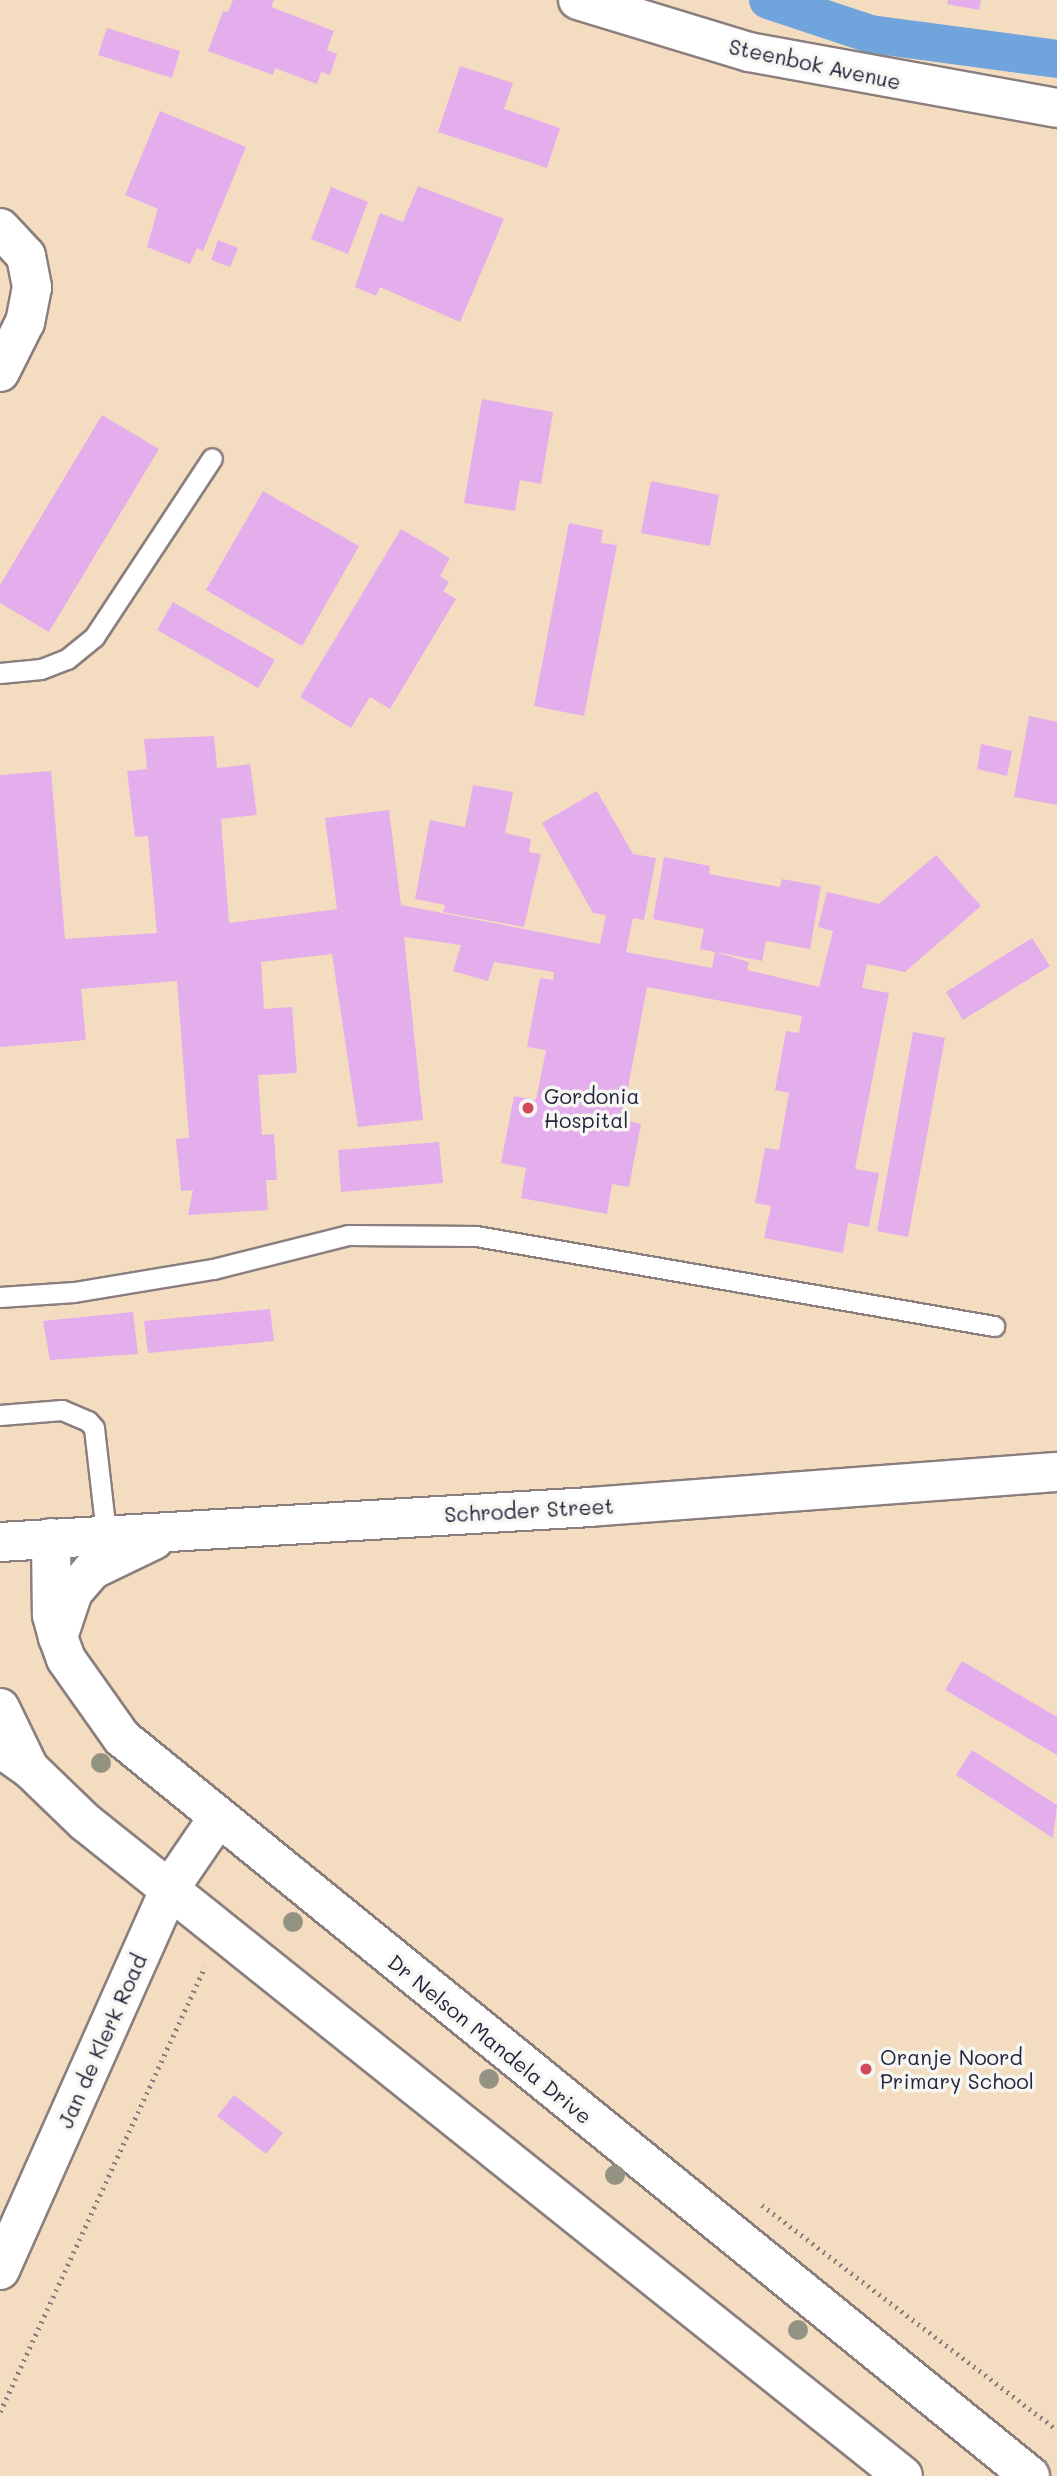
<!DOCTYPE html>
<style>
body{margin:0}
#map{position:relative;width:1057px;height:2476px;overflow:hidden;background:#f4dcc1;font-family:Mali,sans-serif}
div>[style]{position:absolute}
.canal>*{height:38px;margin:-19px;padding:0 19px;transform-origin:19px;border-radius:19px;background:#6fa4dc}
.building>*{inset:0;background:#e4aeec}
.path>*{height:4.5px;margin-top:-2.25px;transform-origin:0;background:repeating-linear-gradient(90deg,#8b7f7e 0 2px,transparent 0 7px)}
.roads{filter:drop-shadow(2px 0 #8b7f7e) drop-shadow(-2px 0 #8b7f7e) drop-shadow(0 2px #8b7f7e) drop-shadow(0 -2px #8b7f7e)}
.lane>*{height:19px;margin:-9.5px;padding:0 9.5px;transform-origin:9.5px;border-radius:9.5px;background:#fff}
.street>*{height:38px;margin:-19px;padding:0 19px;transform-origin:19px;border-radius:19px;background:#fff}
.secondary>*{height:38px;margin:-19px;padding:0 19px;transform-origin:19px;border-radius:19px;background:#fff}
.highway>*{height:38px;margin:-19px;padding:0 19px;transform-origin:19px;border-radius:19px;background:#fff}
.trees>*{width:20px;height:20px;margin:-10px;border-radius:50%;background:#949283}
.dots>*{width:19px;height:19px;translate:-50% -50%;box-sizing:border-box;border:4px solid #f6f6f2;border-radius:50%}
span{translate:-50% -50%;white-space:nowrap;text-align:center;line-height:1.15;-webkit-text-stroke:7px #f6f6f2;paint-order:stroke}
.street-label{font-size:21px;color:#22223b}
.poi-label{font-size:21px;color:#22223b}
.left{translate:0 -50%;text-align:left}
</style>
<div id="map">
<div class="canal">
<i style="left:768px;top:0;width:108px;rotate:18.4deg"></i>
<i style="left:870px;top:34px;width:189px;rotate:7.6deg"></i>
</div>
<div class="building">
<i style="clip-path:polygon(233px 0,274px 0,271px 7px,334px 31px,327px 50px,337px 54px,330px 75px,321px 72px,317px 84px,275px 68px,273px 75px,208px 51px,223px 11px,228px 12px)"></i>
<i style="clip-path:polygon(948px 0,981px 0,979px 10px,947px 4px)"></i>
<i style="clip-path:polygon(107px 28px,180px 51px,172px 78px,98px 55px)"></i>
<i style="clip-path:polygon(460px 66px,513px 83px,504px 109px,560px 128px,547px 168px,438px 132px)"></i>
<i style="clip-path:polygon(160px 111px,246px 147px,203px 251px,197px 248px,190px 264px,147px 247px,158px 209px,125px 195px)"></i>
<i style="clip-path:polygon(418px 186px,504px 219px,460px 322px,380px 287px,376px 296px,355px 287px,380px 213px,403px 222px)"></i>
<i style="clip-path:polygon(331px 187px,368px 202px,348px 254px,311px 239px)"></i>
<i style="clip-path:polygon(218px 240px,238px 248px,230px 267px,211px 260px)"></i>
<i style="clip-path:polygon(482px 399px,553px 412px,541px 484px,520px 480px,515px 511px,464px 503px)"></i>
<i style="clip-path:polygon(102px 415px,159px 449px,49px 632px,0 603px,0 585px)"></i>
<i style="clip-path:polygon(651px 481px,719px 495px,710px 546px,641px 533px)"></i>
<i style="clip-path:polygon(263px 491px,359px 546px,302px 646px,206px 590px)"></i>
<i style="clip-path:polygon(569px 523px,603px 530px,601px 543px,617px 545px,584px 716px,534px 706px)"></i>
<i style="clip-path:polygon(401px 529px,450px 558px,440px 576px,449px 582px,443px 591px,456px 599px,390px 709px,370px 697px,351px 728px,300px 697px)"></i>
<i style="clip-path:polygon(173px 602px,275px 660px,258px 688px,157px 630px)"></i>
<i style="clip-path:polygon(1029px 716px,1057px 722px,1057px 805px,1014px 797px)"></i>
<i style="clip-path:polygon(214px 736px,217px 768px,250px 764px,257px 815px,221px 819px,229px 923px,337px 909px,325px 818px,389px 810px,401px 905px,600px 944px,606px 915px,593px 913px,542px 823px,597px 791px,633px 854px,656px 858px,644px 920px,633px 918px,626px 952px,712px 968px,715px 952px,749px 962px,747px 970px,819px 987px,833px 931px,818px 927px,827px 892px,879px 904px,936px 855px,981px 906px,905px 972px,867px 964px,862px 988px,889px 993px,855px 1169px,879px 1173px,869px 1227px,848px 1223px,843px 1253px,764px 1238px,771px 1206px,755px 1203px,765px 1148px,779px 1150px,789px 1093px,775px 1090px,786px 1031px,799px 1033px,802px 1016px,647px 987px,622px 1120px,641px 1124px,629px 1187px,612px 1184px,607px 1214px,521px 1198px,526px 1168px,501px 1163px,514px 1096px,536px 1100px,546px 1050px,527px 1047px,540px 978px,553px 980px,554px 972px,494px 962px,488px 981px,453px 971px,461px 945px,404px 937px,423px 1120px,358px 1127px,332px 954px,261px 962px,264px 1009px,292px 1007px,297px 1073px,258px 1075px,262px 1135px,274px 1134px,277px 1180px,266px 1180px,268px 1210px,188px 1215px,193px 1190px,181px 1191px,176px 1139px,189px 1138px,177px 981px,81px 989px,86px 1040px,0 1047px,0 775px,51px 771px,65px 939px,157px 933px,148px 836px,135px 837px,127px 771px,147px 769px,144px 739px)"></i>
<i style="clip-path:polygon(981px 744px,1012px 751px,1007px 776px,977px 769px)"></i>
<i style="clip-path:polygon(473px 785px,513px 792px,505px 833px,531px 839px,529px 852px,541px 854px,524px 927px,443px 912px,445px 905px,415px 899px,430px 820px,465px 827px)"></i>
<i style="clip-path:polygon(664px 857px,710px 866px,709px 874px,780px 887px,782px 879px,821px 886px,810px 949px,766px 941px,762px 961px,700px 949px,704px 929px,653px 919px)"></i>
<i style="clip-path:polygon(1032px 938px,1050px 966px,963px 1020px,946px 992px)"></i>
<i style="clip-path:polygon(913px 1032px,945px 1038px,908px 1237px,877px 1231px)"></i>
<i style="clip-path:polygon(439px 1142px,443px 1183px,341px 1192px,338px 1150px)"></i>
<i style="clip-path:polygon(270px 1309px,274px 1341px,148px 1353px,144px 1321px)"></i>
<i style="clip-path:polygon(133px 1312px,138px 1354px,50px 1360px,43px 1321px)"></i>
<i style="clip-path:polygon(962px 1661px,1057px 1717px,1057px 1755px,945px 1690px)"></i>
<i style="clip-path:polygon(972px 1750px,1057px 1805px,1053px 1838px,956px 1775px)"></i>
<i style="clip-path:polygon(234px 2095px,283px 2133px,266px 2154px,217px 2116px)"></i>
</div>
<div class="path">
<i style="left:762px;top:2205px;width:371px;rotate:37.3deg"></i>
<i style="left:0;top:2412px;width:490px;rotate:-65.3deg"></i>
</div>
<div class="roads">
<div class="lane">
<i style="left:0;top:673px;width:41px;rotate:-5.6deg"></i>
<i style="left:41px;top:669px;width:28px;rotate:-21deg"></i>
<i style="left:67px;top:659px;width:35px;rotate:-39deg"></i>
<i style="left:94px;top:637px;width:214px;rotate:-56.6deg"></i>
<i style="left:0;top:1297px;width:74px;rotate:-3.9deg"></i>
<i style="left:74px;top:1292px;width:141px;rotate:-9.4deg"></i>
<i style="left:213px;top:1269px;width:139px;rotate:-14.1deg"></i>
<i style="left:348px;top:1235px;width:128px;rotate:0.4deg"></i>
<i style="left:476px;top:1236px;width:526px;rotate:9.86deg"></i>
<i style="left:0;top:1415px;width:62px;rotate:-4.6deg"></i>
<i style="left:62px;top:1410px;width:28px;rotate:23deg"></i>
<i style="left:88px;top:1421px;width:9px;rotate:49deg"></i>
<i style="left:94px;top:1428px;width:107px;rotate:83.5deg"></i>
</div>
<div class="street">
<i style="left:578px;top:0;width:179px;rotate:16.9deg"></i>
<i style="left:749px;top:52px;width:313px;rotate:10.3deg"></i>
<i style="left:0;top:228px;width:38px;rotate:47deg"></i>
<i style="left:26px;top:256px;width:32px;rotate:79deg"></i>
<i style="left:32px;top:287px;width:36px;rotate:101deg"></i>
<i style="left:25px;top:322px;width:56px;rotate:116.6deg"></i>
</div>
<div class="secondary">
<i style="left:51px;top:1538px;width:77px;rotate:89.3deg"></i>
<i style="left:52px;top:1615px;width:23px;rotate:75deg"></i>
<i style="left:58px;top:1637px;width:23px;rotate:70deg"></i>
<i style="left:66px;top:1659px;width:97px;rotate:54.7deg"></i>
<i style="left:122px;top:1738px;width:1170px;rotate:39.1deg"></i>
<i style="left:0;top:1708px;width:67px;rotate:64.2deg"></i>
<i style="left:29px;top:1768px;width:78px;rotate:44deg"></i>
<i style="left:85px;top:1822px;width:1047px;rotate:38.64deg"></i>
<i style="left:0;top:2270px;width:418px;rotate:-66deg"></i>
<i style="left:170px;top:1888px;width:83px;rotate:-55.7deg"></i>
</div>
<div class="highway">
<i style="left:0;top:1542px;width:591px;rotate:-3.39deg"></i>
<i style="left:590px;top:1507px;width:468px;rotate:-4.3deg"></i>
<i style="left:58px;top:1637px;width:47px;rotate:-71.6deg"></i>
<i style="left:73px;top:1592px;width:29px;rotate:-49deg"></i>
<i style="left:92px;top:1570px;width:69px;rotate:-25.8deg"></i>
<i style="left:0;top:1748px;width:35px;rotate:35deg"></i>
</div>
</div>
<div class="trees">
<i style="left:101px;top:1763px"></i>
<i style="left:293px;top:1922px"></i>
<i style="left:489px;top:2079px"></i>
<i style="left:615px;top:2175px"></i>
<i style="left:798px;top:2330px"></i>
</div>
<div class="dots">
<i style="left:528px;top:1108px;background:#d1495b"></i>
<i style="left:866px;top:2069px;background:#d1495b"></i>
</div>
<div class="street-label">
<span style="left:815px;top:64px;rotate:12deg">Steenbok Avenue</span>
<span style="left:529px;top:1510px;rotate:-3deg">Schroder Street</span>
<span style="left:490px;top:2039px;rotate:39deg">Dr Nelson Mandela Drive</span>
<span style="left:102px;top:2041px;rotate:-66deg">Jan de Klerk Road</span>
</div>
<div class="poi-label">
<span class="left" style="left:544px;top:1108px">Gordonia<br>Hospital</span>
<span class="left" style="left:880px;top:2069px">Oranje Noord<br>Primary School</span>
</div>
</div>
